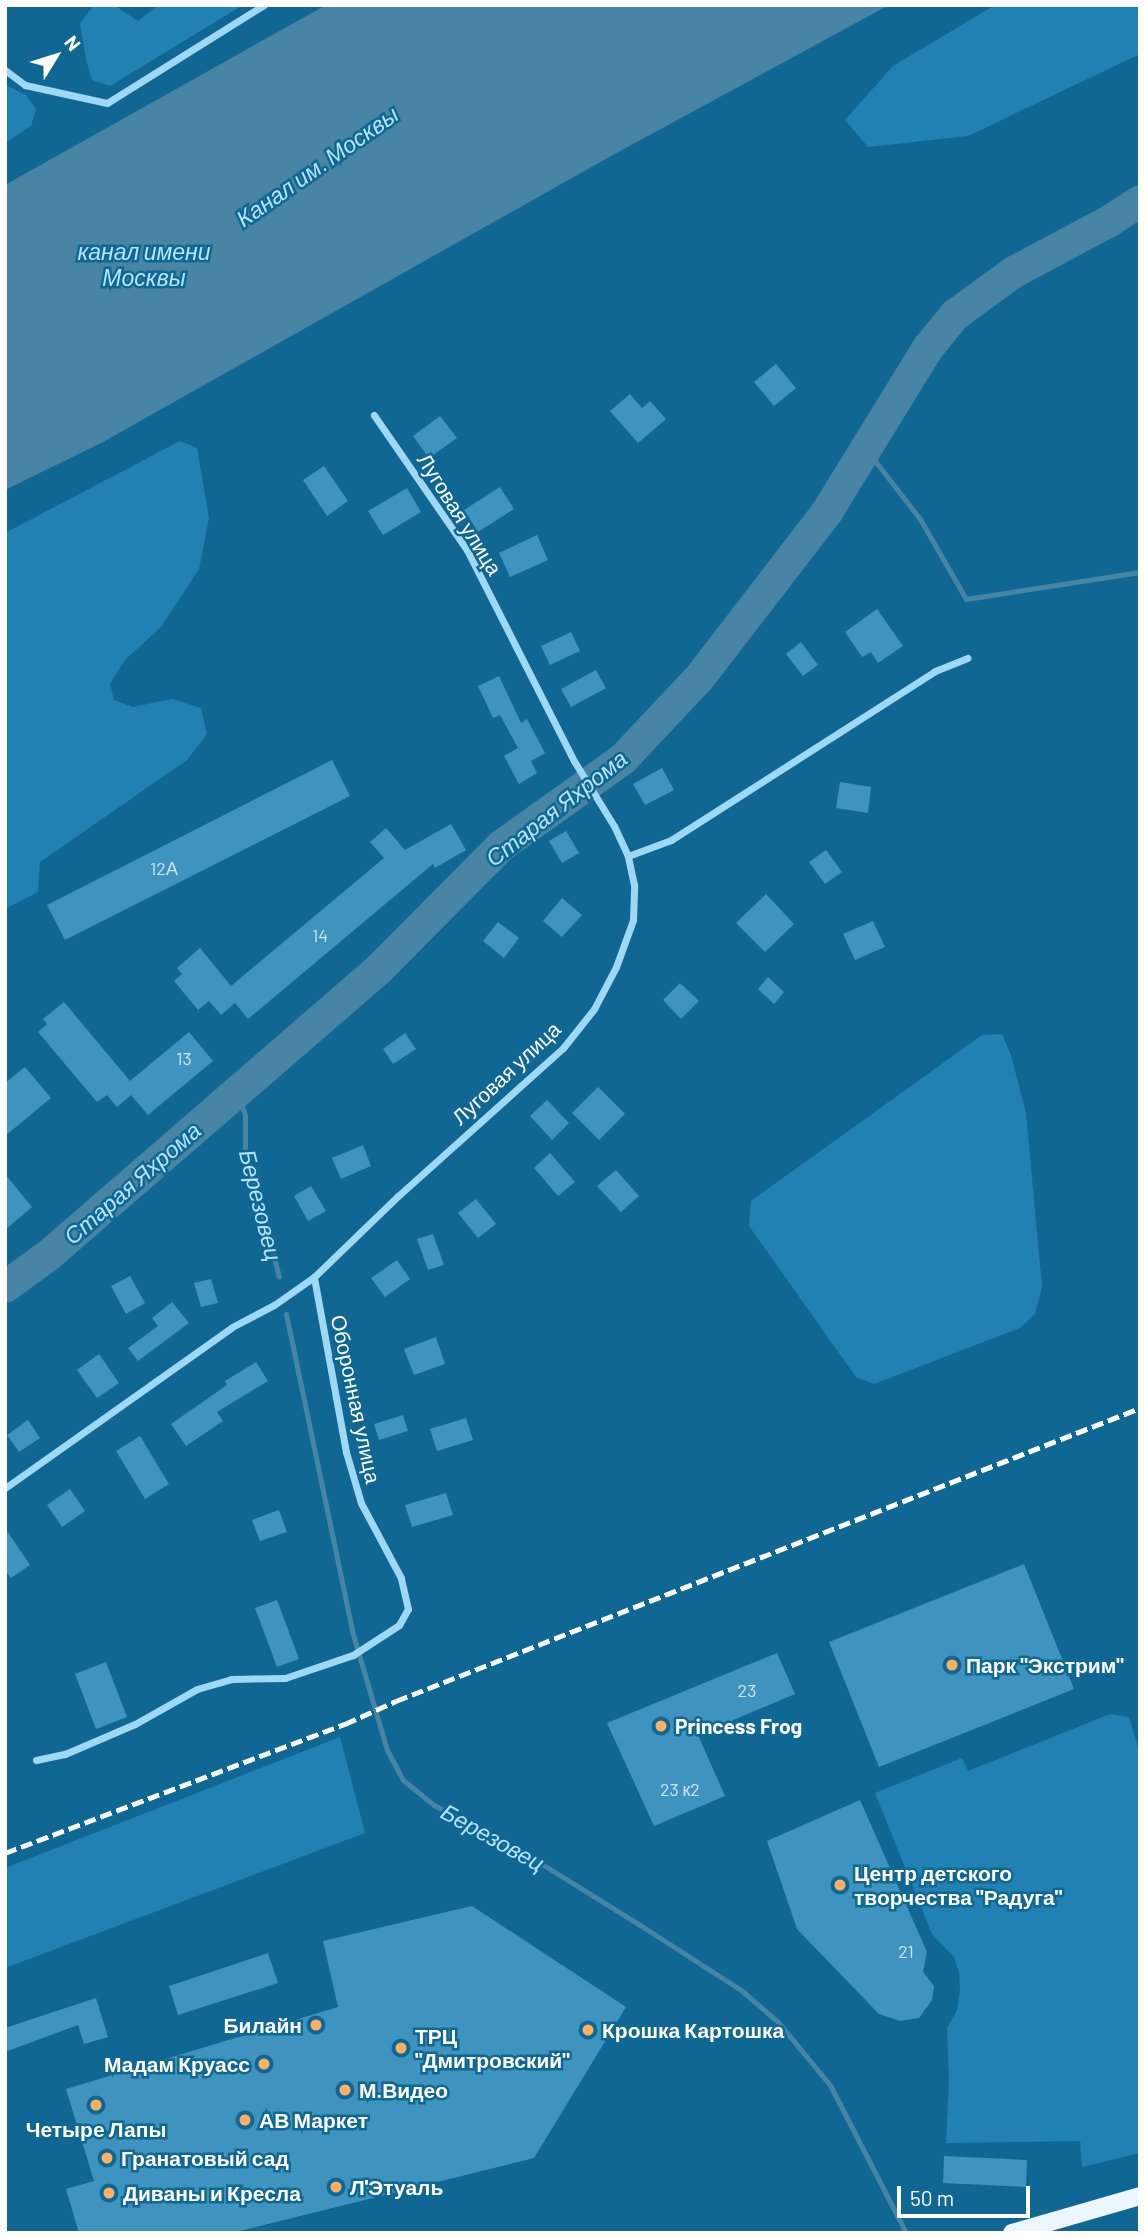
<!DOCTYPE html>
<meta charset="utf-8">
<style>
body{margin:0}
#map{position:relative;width:1145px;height:2238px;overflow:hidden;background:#116794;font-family:Barlow,sans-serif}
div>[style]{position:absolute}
.green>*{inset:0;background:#2081b2}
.water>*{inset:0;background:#4885a4}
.stream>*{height:5px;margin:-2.5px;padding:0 2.5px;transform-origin:2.5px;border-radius:2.5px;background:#4885a4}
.river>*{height:32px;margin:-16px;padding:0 16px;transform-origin:16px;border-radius:16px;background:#4885a4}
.building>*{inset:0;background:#3e94be}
.street>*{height:7px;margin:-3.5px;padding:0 3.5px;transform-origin:3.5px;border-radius:3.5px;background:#9fd8f3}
.primary>*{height:18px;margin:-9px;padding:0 9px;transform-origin:9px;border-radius:9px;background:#ecf7ff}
.rail>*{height:5px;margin-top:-2.5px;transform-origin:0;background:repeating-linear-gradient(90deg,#fff 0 12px,transparent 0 17px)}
.dots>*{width:19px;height:19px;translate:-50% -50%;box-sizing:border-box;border:4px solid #116794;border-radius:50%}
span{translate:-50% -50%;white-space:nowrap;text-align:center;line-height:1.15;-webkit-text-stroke:5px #116794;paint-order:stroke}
.number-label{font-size:18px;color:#cfe4ef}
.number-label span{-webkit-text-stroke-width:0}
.street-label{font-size:21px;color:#fff}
.poi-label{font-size:21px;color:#fff;font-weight:700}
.left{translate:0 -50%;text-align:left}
.right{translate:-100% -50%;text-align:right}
.water-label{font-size:23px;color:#b4e4fa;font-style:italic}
.frame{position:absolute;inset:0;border:7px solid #fff;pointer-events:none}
.north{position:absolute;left:21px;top:21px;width:70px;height:70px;-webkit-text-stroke:5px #116794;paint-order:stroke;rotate:52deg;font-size:19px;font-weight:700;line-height:28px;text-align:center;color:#fff}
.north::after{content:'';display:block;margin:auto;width:24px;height:32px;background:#fff;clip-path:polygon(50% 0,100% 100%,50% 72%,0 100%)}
.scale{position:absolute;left:897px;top:2186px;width:133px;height:32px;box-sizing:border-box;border:4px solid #fff;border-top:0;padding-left:9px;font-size:21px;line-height:24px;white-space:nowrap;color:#fff;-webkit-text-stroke:5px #116794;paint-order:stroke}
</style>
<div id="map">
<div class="green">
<i style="clip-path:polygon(94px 5px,114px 5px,138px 21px,158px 5px,243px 5px,110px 86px,92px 80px,86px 59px,80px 23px)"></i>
<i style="clip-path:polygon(995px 5px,1140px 5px,1140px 54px,968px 136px,868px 147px,845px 120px,893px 66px)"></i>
<i style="clip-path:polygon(5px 85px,26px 95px,36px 109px,31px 126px,5px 143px)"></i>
<i style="clip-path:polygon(180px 441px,197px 448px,209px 518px,199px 569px,161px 627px,125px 660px,110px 684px,114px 700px,133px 707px,172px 699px,201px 708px,207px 734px,187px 760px,40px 862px,38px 892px,5px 909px,5px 533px)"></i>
<i style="clip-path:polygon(1002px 1034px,1011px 1055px,1026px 1113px,1042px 1287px,1035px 1314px,1020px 1328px,874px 1384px,856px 1377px,749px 1226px,751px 1201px,982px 1035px)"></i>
<i style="clip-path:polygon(1110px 1714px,1129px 1717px,1140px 1754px,1140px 2153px,1082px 2167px,1080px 2141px,946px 2143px,949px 2080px,947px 2028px,957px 2010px,960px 1990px,959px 1972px,954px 1957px,932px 1934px,875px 1793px,962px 1758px,968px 1771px)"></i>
<i style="clip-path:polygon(340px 1737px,365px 1833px,5px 1968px,5px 1868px)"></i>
</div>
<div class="water">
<i style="clip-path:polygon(326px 5px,889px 5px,611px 156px,103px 442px,5px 490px,5px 185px)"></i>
</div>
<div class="stream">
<i style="left:865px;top:448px;width:90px;rotate:52.2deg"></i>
<i style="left:920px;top:519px;width:92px;rotate:60.1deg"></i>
<i style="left:966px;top:599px;width:176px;rotate:-8.8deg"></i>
<i style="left:229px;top:1100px;width:14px;rotate:25deg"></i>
<i style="left:242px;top:1106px;width:9px;rotate:72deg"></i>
<i style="left:245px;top:1115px;width:35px;rotate:90deg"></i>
<i style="left:245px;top:1150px;width:131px;rotate:75deg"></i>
<i style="left:286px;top:1314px;width:324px;rotate:78.2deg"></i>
<i style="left:352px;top:1631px;width:124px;rotate:73.6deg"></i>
<i style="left:387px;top:1750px;width:34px;rotate:62deg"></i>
<i style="left:403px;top:1780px;width:40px;rotate:39deg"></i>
<i style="left:434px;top:1805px;width:114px;rotate:28.4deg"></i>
<i style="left:534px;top:1859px;width:125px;rotate:31.9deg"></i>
<i style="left:640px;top:1925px;width:120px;rotate:32.8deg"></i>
<i style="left:741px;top:1990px;width:49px;rotate:40.9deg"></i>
<i style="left:778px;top:2022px;width:82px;rotate:50.5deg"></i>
<i style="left:830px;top:2085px;width:166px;rotate:62.8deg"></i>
</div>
<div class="river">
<i style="left:5px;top:1287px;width:54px;rotate:-36deg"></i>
<i style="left:49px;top:1255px;width:437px;rotate:-40.9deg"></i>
<i style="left:379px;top:969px;width:173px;rotate:-45.2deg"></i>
<i style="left:501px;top:846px;width:150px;rotate:-35.5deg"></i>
<i style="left:623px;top:759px;width:112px;rotate:-46.8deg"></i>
<i style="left:700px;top:677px;width:208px;rotate:-52.4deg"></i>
<i style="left:827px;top:512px;width:193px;rotate:-58.4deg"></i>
<i style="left:928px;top:348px;width:43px;rotate:-50.7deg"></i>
<i style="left:955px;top:315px;width:73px;rotate:-36.1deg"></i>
<i style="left:1014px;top:272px;width:106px;rotate:-28deg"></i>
<i style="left:1108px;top:222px;width:38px;rotate:-33deg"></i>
</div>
<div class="building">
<i style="clip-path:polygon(776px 364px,796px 388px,774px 406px,754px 382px)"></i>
<i style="clip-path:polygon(630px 394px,642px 408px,650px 401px,666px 419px,638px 443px,610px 411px)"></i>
<i style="clip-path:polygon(440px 416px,457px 438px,429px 458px,413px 436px)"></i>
<i style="clip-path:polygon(324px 466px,348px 501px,327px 516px,303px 480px)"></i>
<i style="clip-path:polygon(500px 487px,514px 509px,478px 532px,464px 510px)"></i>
<i style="clip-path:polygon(407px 488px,421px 512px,383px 535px,368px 511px)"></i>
<i style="clip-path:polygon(537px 535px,548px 560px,510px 577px,499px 553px)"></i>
<i style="clip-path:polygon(877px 609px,903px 646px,878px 663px,871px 652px,862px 657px,845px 632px)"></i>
<i style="clip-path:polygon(571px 632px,580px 651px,550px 665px,541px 646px)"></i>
<i style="clip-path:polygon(801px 642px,818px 665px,803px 676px,786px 654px)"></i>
<i style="clip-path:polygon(596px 670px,606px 688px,571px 707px,561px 689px)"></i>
<i style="clip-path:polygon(499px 676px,521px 723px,527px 719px,545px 753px,531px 761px,537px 773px,519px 784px,504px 756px,518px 748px,500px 715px,493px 718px,478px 686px)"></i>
<i style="clip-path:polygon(332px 760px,350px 796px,65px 940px,47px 905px)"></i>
<i style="clip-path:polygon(662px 768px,674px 790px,645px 805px,633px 784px)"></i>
<i style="clip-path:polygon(840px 782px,871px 787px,868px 813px,836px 808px)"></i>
<i style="clip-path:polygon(451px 824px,466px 850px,435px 868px,433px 864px,248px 1019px,235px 1003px,221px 1015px,209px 1001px,198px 1010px,174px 981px,182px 974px,177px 968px,200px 948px,231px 986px,384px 858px,370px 842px,386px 828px,405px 850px)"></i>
<i style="clip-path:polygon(566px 831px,579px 853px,562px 863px,549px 841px)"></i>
<i style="clip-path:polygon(826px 850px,842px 872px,825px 884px,809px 862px)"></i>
<i style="clip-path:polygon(766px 894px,794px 924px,765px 952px,736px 923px)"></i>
<i style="clip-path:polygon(562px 898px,582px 915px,562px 937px,543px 921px)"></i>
<i style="clip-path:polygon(873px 921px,885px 947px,855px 960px,843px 934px)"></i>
<i style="clip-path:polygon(498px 922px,519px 938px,504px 958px,483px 941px)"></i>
<i style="clip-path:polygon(768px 977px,784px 992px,774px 1004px,758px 989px)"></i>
<i style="clip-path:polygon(680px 983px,699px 1001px,681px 1019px,663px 1000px)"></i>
<i style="clip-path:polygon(64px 1002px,130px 1081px,189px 1032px,213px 1061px,148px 1115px,131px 1095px,117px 1107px,107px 1095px,97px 1102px,38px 1032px,47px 1024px,43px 1019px)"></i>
<i style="clip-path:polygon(405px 1033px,416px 1049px,393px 1064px,383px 1049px)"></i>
<i style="clip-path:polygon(25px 1067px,51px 1098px,5px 1136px,5px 1083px)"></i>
<i style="clip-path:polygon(598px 1087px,625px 1114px,599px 1140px,572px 1113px)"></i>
<i style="clip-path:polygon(547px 1100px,569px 1123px,552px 1140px,530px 1116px)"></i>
<i style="clip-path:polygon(363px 1145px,371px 1166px,341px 1179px,332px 1158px)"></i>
<i style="clip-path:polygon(550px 1153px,575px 1182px,558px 1196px,534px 1168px)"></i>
<i style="clip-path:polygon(616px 1170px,639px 1196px,621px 1212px,597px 1186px)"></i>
<i style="clip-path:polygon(5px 1174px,32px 1207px,5px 1230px)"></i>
<i style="clip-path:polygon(311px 1186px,326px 1211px,308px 1221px,294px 1196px)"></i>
<i style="clip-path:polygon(476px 1199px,496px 1224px,478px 1238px,458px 1213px)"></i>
<i style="clip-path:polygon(433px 1234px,444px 1265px,428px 1270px,417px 1239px)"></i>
<i style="clip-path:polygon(397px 1260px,410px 1279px,385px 1297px,371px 1278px)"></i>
<i style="clip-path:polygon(130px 1276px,145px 1303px,126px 1314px,111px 1286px)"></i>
<i style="clip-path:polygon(211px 1279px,218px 1303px,201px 1307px,194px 1283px)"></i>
<i style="clip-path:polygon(172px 1302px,189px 1323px,138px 1361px,128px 1348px,158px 1326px,152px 1318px)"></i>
<i style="clip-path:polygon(436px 1337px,445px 1364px,414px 1375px,404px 1349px)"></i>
<i style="clip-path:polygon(99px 1354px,119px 1383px,97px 1398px,77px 1370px)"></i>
<i style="clip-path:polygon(256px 1362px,268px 1381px,217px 1412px,223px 1421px,186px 1446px,171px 1424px,227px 1385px,225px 1381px)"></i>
<i style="clip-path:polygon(403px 1415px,408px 1431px,379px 1440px,374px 1424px)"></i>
<i style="clip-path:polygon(466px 1418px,473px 1440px,437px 1451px,430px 1429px)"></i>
<i style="clip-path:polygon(28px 1420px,40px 1438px,19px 1452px,7px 1435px)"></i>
<i style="clip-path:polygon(140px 1436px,169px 1484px,145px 1499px,116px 1451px)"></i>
<i style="clip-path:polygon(70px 1489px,85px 1511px,62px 1527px,47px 1505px)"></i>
<i style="clip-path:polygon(446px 1493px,453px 1515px,412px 1527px,405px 1505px)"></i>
<i style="clip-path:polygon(279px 1510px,287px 1532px,260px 1541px,252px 1520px)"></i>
<i style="clip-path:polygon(5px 1528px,30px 1565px,11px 1578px,5px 1570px)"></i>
<i style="clip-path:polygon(1024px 1564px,1074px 1689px,879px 1767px,829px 1642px)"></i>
<i style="clip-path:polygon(277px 1600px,299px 1659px,277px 1667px,255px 1608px)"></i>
<i style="clip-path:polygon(777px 1653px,795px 1694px,698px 1735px,725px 1796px,654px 1826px,607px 1723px)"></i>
<i style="clip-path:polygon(106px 1662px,127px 1717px,96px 1729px,75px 1674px)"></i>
<i style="clip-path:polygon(860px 1800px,927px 1952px,923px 1972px,934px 1986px,932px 2000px,919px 2018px,900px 2021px,879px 2014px,797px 1929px,767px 1841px)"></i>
<i style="clip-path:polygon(472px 1906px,626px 2007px,534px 2158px,232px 2233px,79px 2233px,66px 2189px,94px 2181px,66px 2089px,338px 2007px,323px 1941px)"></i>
<i style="clip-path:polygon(268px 1953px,278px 1983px,178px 2015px,169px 1986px)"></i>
<i style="clip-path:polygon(96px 1998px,108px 2037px,84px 2044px,78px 2025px,5px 2052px,5px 2028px)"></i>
<i style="clip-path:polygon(944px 2156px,1027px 2160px,1026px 2187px,943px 2183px)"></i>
</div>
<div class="street">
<i style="left:5px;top:70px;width:25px;rotate:37deg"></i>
<i style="left:25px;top:85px;width:84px;rotate:12.4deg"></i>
<i style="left:107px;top:103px;width:185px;rotate:-32deg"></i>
<i style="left:628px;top:856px;width:46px;rotate:-20.4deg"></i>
<i style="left:671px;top:840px;width:313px;rotate:-32.6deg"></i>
<i style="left:935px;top:671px;width:35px;rotate:-22deg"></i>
<i style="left:5px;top:1488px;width:278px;rotate:-35.3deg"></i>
<i style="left:232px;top:1327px;width:47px;rotate:-27.6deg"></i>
<i style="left:274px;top:1305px;width:49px;rotate:-35deg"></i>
<i style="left:314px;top:1277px;width:117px;rotate:-44deg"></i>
<i style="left:398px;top:1196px;width:222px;rotate:-41.9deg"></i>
<i style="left:563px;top:1048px;width:50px;rotate:-51.5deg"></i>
<i style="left:594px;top:1009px;width:47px;rotate:-62.4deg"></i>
<i style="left:616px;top:967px;width:50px;rotate:-70.1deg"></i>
<i style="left:633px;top:920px;width:35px;rotate:-88deg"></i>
<i style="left:634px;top:885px;width:30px;rotate:-102deg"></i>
<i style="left:628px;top:856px;width:33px;rotate:-115deg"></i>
<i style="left:614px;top:826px;width:76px;rotate:-121.6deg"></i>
<i style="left:574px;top:761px;width:237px;rotate:-116.9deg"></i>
<i style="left:467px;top:550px;width:164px;rotate:-124.6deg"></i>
<i style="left:36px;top:1760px;width:30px;rotate:-12deg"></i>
<i style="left:65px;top:1754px;width:76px;rotate:-23.2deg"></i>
<i style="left:135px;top:1724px;width:71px;rotate:-29.4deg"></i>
<i style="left:197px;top:1689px;width:35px;rotate:-16deg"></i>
<i style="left:231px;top:1679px;width:54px;rotate:-1.1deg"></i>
<i style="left:285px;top:1678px;width:72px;rotate:-18.7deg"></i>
<i style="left:353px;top:1655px;width:55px;rotate:-33.1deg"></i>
<i style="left:399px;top:1625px;width:18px;rotate:-61deg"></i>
<i style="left:408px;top:1609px;width:32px;rotate:-103deg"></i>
<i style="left:401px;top:1578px;width:85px;rotate:-118.1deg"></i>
<i style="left:361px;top:1503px;width:53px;rotate:-106.4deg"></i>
<i style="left:346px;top:1452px;width:178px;rotate:-100.4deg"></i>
</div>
<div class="primary">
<i style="left:1012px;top:2233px;width:133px;rotate:-16.1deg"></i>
</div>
<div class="rail">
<i style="left:5px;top:1853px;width:364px;rotate:-20.8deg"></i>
<i style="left:345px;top:1724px;width:56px;rotate:-24.3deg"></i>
<i style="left:396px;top:1701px;width:800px;rotate:-21.5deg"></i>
</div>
<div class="dots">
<i style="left:952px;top:1665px;background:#ffaf62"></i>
<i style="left:661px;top:1726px;background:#ffaf62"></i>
<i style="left:840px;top:1885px;background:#ffaf62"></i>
<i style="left:316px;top:2025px;background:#ffaf62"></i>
<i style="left:588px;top:2030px;background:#ffaf62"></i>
<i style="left:401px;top:2048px;background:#ffaf62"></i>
<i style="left:264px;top:2064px;background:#ffaf62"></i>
<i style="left:345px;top:2090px;background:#ffaf62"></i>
<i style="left:96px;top:2105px;background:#ffaf62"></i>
<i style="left:245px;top:2120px;background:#ffaf62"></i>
<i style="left:107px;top:2158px;background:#ffaf62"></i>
<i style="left:336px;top:2187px;background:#ffaf62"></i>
<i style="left:109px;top:2193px;background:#ffaf62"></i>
</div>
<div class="number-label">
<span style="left:164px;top:868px">12А</span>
<span style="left:320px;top:935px">14</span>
<span style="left:184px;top:1058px">13</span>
<span style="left:747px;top:1690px">23</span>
<span style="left:680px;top:1789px">23 к2</span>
<span style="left:906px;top:1951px">21</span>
</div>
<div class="street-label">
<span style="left:460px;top:514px;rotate:58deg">Луговая улица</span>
<span style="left:506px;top:1073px;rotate:-43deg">Луговая улица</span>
<span style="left:356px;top:1399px;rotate:78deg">Оборонная улица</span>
</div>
<div class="poi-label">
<span class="left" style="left:966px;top:1665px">Парк "Экстрим"</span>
<span class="left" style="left:675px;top:1726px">Princess Frog</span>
<span class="left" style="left:854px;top:1885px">Центр детского<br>творчества "Радуга"</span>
<span class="right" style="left:302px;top:2025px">Билайн</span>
<span class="left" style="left:602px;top:2030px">Крошка Картошка</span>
<span class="left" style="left:415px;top:2048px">ТРЦ<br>"Дмитровский"</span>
<span class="right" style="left:250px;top:2064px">Мадам Круасс</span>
<span class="left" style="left:359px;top:2090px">М.Видео</span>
<span class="left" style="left:259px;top:2120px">АВ Маркет</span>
<span style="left:96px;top:2129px">Четыре Лапы</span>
<span class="left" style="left:121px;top:2158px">Гранатовый сад</span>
<span class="left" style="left:350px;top:2187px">Л'Этуаль</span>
<span class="left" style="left:123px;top:2193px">Диваны и Кресла</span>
</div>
<div class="water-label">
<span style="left:317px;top:166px;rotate:-35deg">Канал им. Москвы</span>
<span style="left:144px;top:264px">канал имени<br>Москвы</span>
<span style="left:556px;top:808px;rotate:-38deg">Старая Яхрома</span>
<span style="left:132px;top:1183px;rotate:-41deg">Старая Яхрома</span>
<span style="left:261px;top:1205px;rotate:76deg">Березовец</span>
<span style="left:493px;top:1837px;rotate:29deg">Березовец</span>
</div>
<div class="frame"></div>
<div class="north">N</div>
<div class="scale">50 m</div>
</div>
